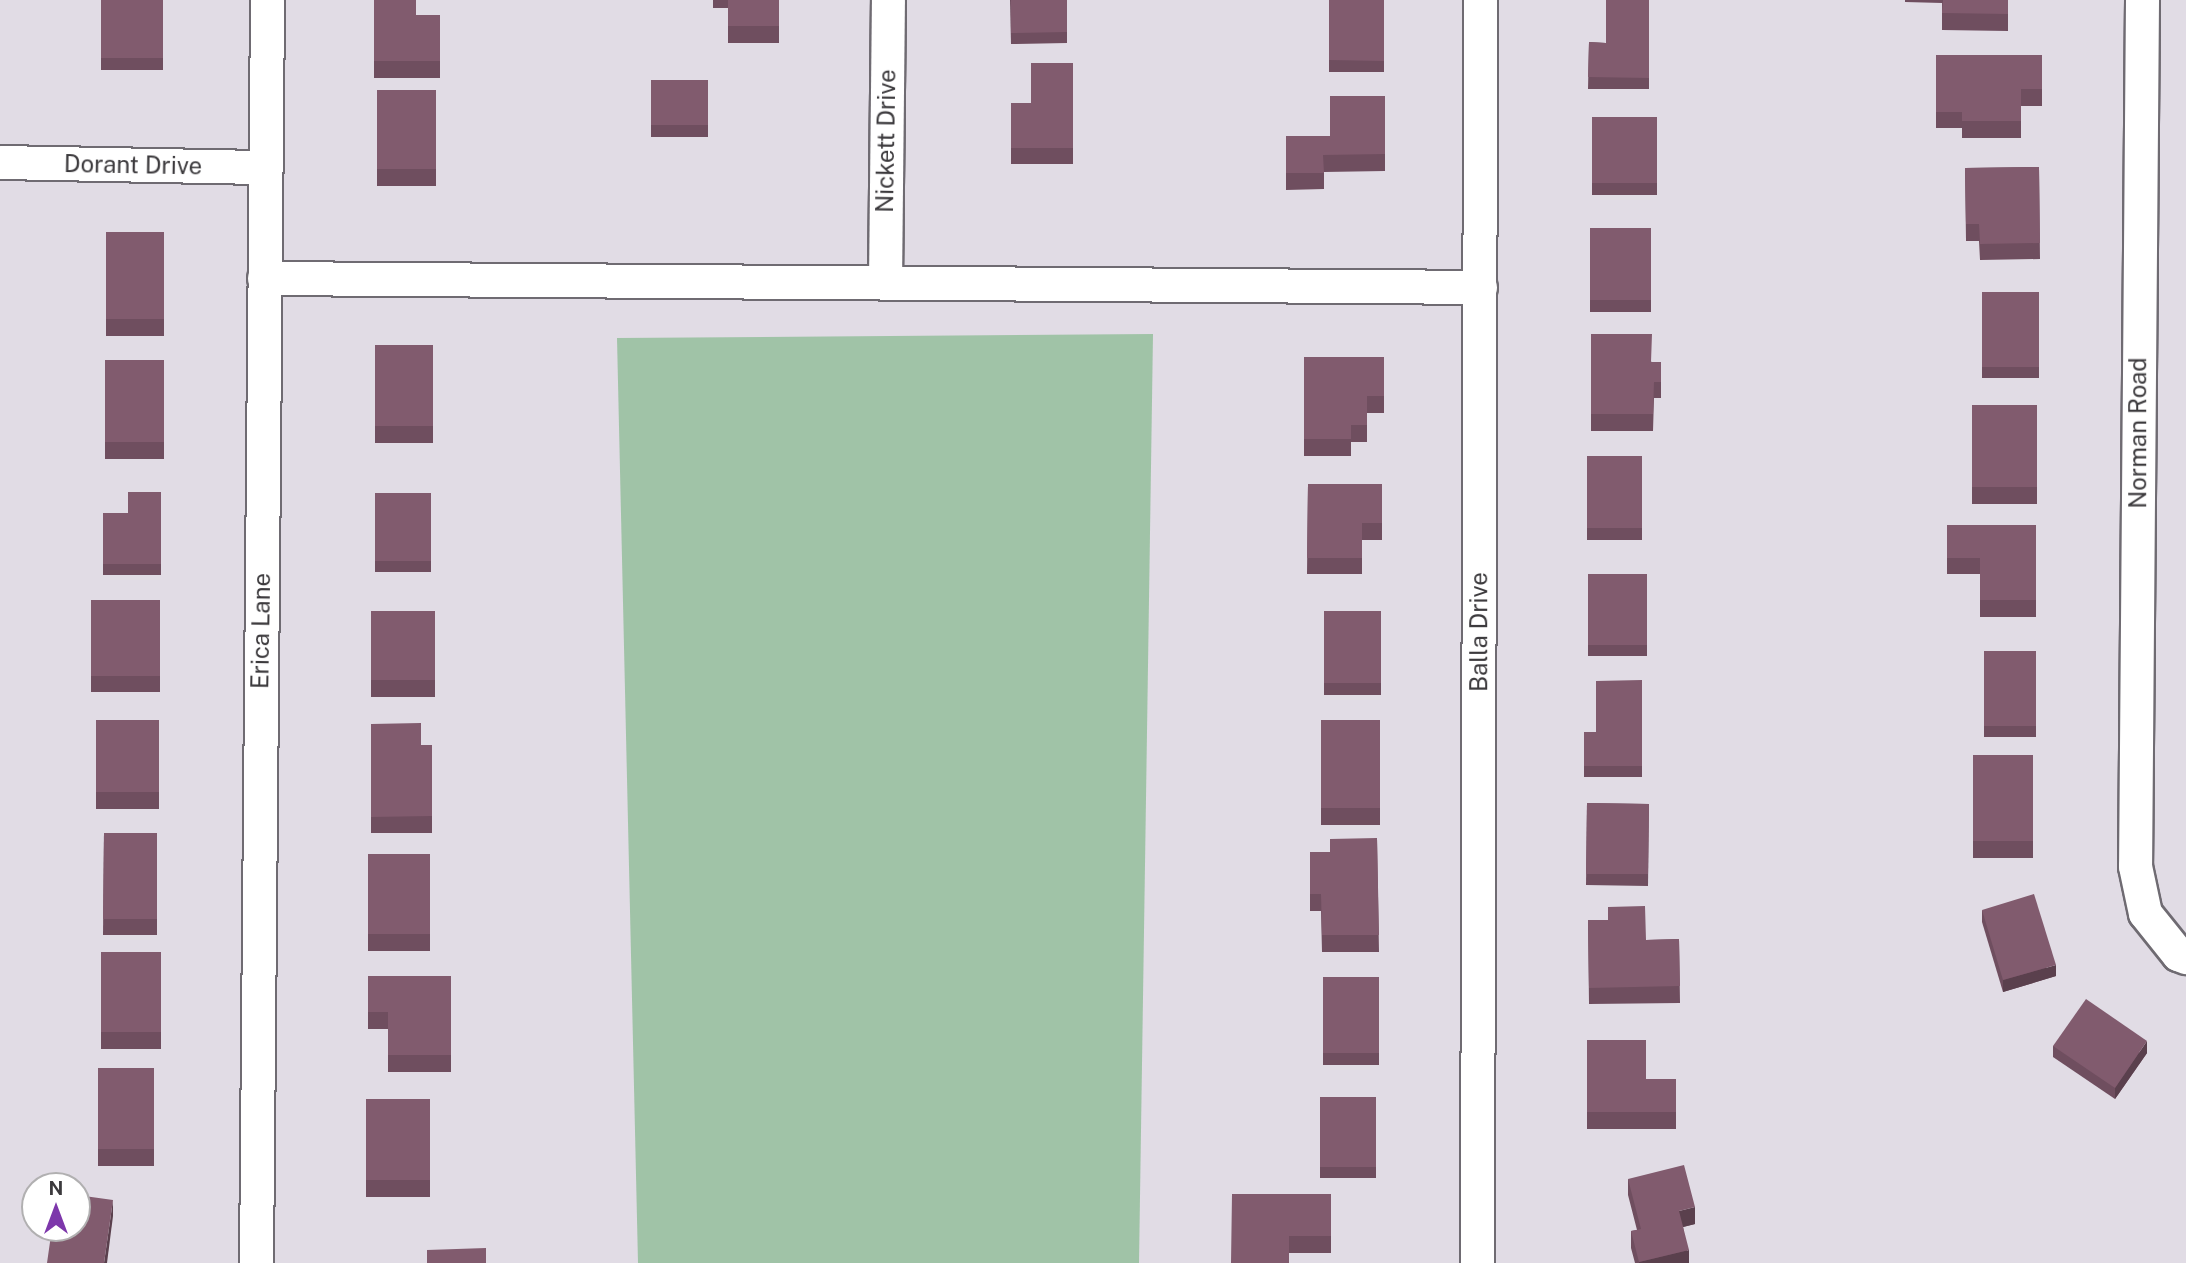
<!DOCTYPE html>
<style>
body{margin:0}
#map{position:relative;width:2186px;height:1263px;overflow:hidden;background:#e1dce5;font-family:"Public Sans",sans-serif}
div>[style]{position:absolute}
.green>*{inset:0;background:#a0c3a7}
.roads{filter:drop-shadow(2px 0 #6f6b72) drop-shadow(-2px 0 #6f6b72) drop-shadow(0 2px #6f6b72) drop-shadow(0 -2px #6f6b72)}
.minor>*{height:33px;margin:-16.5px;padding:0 16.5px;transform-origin:16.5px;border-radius:16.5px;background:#fff}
.wall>*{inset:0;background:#6f4e5f}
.shaded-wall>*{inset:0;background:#5a404d}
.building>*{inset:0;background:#815b6e}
span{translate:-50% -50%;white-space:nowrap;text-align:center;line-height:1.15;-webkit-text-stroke:7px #fff;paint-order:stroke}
.street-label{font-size:24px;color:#3c3a3d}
.north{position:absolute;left:21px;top:1172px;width:70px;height:70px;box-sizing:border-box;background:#fff;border:2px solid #b1b0b1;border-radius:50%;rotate:0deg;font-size:19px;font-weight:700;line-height:28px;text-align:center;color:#3c3a3d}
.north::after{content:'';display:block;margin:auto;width:24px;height:32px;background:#7d37ab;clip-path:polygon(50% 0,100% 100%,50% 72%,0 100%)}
</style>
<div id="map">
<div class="green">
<i style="clip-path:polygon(1153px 334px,1139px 1263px,638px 1263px,617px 338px)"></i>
</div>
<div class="roads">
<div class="minor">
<i style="left:2142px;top:0;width:866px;rotate:90.46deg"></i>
<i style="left:2135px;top:866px;width:48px;rotate:78deg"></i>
<i style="left:2145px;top:913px;width:53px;rotate:51.2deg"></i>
<i style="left:2178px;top:954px;width:9px;rotate:21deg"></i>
<i style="left:0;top:162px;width:265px;rotate:1.1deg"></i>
<i style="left:264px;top:278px;width:1216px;rotate:0.42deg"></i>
<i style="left:885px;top:282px;width:282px;rotate:-89.4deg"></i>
<i style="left:256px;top:1263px;width:1263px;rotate:-89.5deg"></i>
<i style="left:1477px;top:1263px;width:1263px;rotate:-89.86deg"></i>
</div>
</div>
<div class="wall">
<i style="clip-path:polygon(101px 0,163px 0,163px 70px,101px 70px)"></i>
<i style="clip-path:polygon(374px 0,416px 15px,440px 15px,440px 78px,374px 78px)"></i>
<i style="clip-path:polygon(713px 0,779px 0,779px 43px,728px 43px,728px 8px,713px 8px)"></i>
<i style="clip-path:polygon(1010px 0,1067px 0,1067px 43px,1011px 44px)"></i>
<i style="clip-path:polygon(1329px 0,1384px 0,1384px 72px,1329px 72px)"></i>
<i style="clip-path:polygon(1649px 0,1649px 89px,1588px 89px,1589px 42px,1606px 43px)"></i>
<i style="clip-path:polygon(1905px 0,2008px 0,2008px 31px,1942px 30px,1942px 3px,1905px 2px)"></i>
<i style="clip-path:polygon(1936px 55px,2042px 55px,2042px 106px,2021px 106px,2021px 138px,1962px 138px,1962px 128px,1936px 128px)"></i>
<i style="clip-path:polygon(1073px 63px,1073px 164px,1011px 164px,1011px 103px,1031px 103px)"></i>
<i style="clip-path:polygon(651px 80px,708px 80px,708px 137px,651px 137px)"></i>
<i style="clip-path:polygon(377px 90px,436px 90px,436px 186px,377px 186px)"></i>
<i style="clip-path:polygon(1385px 96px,1385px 171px,1324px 172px,1324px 189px,1286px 190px,1286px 136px,1330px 136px)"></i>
<i style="clip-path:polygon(1592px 117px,1657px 117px,1657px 195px,1592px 195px)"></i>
<i style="clip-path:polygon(2039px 167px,2040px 259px,1980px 260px,1979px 241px,1966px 241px,1965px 168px)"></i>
<i style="clip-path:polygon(1590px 228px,1651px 228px,1651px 312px,1590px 312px)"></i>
<i style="clip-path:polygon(106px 232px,164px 232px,164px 336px,106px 336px)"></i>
<i style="clip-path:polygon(1982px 292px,2039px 292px,2039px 378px,1982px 378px)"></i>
<i style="clip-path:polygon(1591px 334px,1652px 362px,1661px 362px,1661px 398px,1654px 398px,1653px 431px,1591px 431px)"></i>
<i style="clip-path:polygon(375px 345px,433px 345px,433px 443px,375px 443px)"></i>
<i style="clip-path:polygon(1304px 357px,1384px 357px,1384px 413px,1367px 413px,1367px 442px,1351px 442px,1351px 456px,1304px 456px)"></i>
<i style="clip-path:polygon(105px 360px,164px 360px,164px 459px,105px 459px)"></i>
<i style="clip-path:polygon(1972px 405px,2037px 405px,2037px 504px,1972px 504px)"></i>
<i style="clip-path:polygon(1587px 456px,1642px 456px,1642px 540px,1587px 540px)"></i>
<i style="clip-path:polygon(1308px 484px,1382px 484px,1382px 540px,1362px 540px,1362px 574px,1307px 574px)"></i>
<i style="clip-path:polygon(161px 492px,161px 575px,103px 575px,103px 513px,128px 513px)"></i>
<i style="clip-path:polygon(375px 493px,431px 493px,431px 572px,375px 572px)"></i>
<i style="clip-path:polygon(1947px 525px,2036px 525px,2036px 617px,1980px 617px,1980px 574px,1947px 574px)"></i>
<i style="clip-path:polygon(1588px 574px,1647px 574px,1647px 656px,1588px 656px)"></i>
<i style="clip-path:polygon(91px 600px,160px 600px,160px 692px,91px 692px)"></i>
<i style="clip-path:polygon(371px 611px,435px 611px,435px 697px,371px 697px)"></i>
<i style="clip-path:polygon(1324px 611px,1381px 611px,1381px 695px,1324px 695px)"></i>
<i style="clip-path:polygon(1984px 651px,2036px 651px,2036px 737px,1984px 737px)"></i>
<i style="clip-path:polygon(1642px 680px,1642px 777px,1584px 777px,1584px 732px,1596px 732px)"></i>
<i style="clip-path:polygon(96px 720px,159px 720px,159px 809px,96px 809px)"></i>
<i style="clip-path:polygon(1321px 720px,1380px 720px,1380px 825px,1321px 825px)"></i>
<i style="clip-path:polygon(371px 724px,421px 745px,432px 745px,432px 833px,371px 833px)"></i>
<i style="clip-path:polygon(1973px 755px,2033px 755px,2033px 858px,1973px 858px)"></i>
<i style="clip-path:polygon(1587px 803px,1649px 804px,1648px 886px,1586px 885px)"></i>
<i style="clip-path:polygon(104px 833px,157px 833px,157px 935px,103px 935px)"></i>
<i style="clip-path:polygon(1377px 838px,1379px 952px,1322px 952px,1321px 911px,1310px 911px,1310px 852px,1330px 852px)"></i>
<i style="clip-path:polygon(368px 854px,430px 854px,430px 951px,368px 951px)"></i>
<i style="clip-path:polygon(1982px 910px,2056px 976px,2003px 992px,1982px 922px)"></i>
<i style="clip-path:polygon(1588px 920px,1646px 940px,1679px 939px,1680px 1003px,1589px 1004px)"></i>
<i style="clip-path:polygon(101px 952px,161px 952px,161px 1049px,101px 1049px)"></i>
<i style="clip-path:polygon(368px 976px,451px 976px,451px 1072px,388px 1072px,388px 1029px,368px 1029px)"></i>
<i style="clip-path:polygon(1323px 977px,1379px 977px,1379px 1065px,1323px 1065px)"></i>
<i style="clip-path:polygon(1587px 1040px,1646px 1079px,1676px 1079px,1676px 1129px,1587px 1129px)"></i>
<i style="clip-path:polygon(2053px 1046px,2147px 1053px,2115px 1099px,2053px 1057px)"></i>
<i style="clip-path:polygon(98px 1068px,154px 1068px,154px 1166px,98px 1166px)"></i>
<i style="clip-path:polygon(1320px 1097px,1376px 1097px,1376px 1178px,1320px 1178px)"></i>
<i style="clip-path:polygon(366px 1099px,430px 1099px,430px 1197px,366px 1197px)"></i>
<i style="clip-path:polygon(1628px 1179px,1695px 1224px,1683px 1227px,1689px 1263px,1635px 1263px,1631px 1248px,1631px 1231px,1637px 1230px,1628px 1195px)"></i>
<i style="clip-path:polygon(1331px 1194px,1331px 1253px,1289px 1253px,1231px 1263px)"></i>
</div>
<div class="shaded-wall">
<i style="clip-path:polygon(2056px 965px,2056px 976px,2003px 992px,2003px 980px)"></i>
<i style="clip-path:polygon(2147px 1041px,2147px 1053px,2115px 1099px,2115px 1088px)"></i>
<i style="clip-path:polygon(113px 1200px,113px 1216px,107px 1263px,104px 1263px)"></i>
<i style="clip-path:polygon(1695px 1207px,1695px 1224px,1679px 1228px,1679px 1211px)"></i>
<i style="clip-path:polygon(1689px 1250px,1689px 1263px,1639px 1263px,1639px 1262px)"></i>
</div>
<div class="building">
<i style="clip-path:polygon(101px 0,163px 0,163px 58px,101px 58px)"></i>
<i style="clip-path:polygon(374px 0,416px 0,416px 15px,440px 15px,440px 61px,374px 61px)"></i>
<i style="clip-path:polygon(728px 0,779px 0,779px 26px,728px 26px)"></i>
<i style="clip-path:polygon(1011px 0,1067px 0,1067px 32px,1011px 33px)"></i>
<i style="clip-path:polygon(1329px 0,1384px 0,1384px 61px,1329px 60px)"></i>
<i style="clip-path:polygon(1606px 0,1649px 0,1649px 78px,1588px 77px,1589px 42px,1606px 43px)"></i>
<i style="clip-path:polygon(1943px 0,2008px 0,2008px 14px,1942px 13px)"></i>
<i style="clip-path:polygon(1936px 55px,2042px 55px,2042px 89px,2021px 89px,2021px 121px,1962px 121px,1962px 112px,1936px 112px)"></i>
<i style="clip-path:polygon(1031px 63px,1073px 63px,1073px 148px,1011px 148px,1011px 103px,1031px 103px)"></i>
<i style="clip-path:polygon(651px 80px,708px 80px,708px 125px,651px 125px)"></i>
<i style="clip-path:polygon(377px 90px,436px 90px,436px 169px,377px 169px)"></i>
<i style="clip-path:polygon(1330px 96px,1385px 96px,1385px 154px,1323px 155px,1324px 173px,1286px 173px,1286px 136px,1330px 136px)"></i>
<i style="clip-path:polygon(1592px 117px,1657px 117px,1657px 183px,1592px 183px)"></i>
<i style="clip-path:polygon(2039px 167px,2040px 243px,1980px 244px,1979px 224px,1966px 224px,1965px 168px)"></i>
<i style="clip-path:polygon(1590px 228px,1651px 228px,1651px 300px,1590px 300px)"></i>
<i style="clip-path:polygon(106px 232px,164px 232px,164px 319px,106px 319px)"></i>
<i style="clip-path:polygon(1982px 292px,2039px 292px,2039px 367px,1982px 367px)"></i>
<i style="clip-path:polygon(1591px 334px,1652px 334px,1651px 362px,1661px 362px,1661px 382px,1654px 382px,1653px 414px,1591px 414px)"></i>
<i style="clip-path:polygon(375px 345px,433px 345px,433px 426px,375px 426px)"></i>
<i style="clip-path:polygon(1304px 357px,1384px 357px,1384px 396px,1367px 396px,1367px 425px,1351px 425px,1351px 439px,1304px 439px)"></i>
<i style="clip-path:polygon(105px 360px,164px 360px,164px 442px,105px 442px)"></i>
<i style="clip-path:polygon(1972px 405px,2037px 405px,2037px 487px,1972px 487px)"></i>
<i style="clip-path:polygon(1587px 456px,1642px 456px,1642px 528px,1587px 528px)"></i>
<i style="clip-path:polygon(1308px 484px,1382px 484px,1382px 523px,1362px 523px,1362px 558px,1307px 558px)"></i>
<i style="clip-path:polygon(128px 492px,161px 492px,161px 564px,103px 564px,103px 513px,128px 513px)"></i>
<i style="clip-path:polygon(375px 493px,431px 493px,431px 561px,375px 561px)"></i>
<i style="clip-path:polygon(1947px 525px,2036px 525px,2036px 600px,1980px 600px,1980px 558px,1947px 558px)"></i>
<i style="clip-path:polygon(1588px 574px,1647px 574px,1647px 645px,1588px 645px)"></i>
<i style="clip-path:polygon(91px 600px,160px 600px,160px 676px,91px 676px)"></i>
<i style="clip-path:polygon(371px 611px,435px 611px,435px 680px,371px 680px)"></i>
<i style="clip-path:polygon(1324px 611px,1381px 611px,1381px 683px,1324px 683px)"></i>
<i style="clip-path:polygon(1984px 651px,2036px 651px,2036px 726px,1984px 726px)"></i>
<i style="clip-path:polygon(1642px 680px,1642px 766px,1584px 766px,1584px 732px,1596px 732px,1596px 681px)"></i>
<i style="clip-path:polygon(96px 720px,159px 720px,159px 792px,96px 792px)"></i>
<i style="clip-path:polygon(1321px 720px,1380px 720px,1380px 808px,1321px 808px)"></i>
<i style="clip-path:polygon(421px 723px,421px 745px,432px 745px,432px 816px,371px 817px,371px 724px)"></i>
<i style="clip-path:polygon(1973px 755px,2033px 755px,2033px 841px,1973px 841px)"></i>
<i style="clip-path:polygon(1587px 803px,1649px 804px,1648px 874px,1586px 874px)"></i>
<i style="clip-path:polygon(104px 833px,157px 833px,157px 919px,103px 919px)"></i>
<i style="clip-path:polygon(1377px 838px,1379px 935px,1322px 935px,1321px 894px,1310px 894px,1310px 852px,1330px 852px,1330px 839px)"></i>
<i style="clip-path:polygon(368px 854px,430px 854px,430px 934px,368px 934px)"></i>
<i style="clip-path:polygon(2034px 894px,2056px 965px,2003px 980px,1982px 910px)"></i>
<i style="clip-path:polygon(1645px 906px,1646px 940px,1679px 939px,1680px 986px,1589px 988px,1588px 920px,1608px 920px,1608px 907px)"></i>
<i style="clip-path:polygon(101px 952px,161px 952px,161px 1032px,101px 1032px)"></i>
<i style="clip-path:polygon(368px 976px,451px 976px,451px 1055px,388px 1055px,388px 1012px,368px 1012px)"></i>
<i style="clip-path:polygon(1323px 977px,1379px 977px,1379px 1053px,1323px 1053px)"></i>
<i style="clip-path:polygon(2086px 999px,2147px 1041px,2115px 1088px,2053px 1046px)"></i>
<i style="clip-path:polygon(1587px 1040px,1646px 1040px,1646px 1079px,1676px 1079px,1676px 1112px,1587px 1112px)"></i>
<i style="clip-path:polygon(98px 1068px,154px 1068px,154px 1149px,98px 1149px)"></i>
<i style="clip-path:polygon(1320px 1097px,1376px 1097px,1376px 1167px,1320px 1167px)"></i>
<i style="clip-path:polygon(366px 1099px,430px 1099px,430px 1180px,366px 1180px)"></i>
<i style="clip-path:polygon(1684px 1165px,1695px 1207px,1679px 1211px,1689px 1250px,1639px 1262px,1631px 1231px,1641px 1229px,1628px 1179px)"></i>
<i style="clip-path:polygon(1232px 1194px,1331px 1194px,1331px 1236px,1289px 1236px,1289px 1263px,1231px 1263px)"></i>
<i style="clip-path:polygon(77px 1195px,113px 1200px,104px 1263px,47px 1263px,52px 1228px,77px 1228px)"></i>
<i style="clip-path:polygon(486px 1248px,486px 1263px,427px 1263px,427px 1250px)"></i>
</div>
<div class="street-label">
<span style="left:886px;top:141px;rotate:-89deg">Nickett Drive</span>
<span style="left:133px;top:165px;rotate:1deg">Dorant Drive</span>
<span style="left:2138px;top:433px;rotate:-90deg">Norman Road</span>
<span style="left:261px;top:631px;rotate:-89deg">Erica Lane</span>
<span style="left:1479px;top:632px;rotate:-90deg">Balla Drive</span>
</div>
<div class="north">N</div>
</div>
